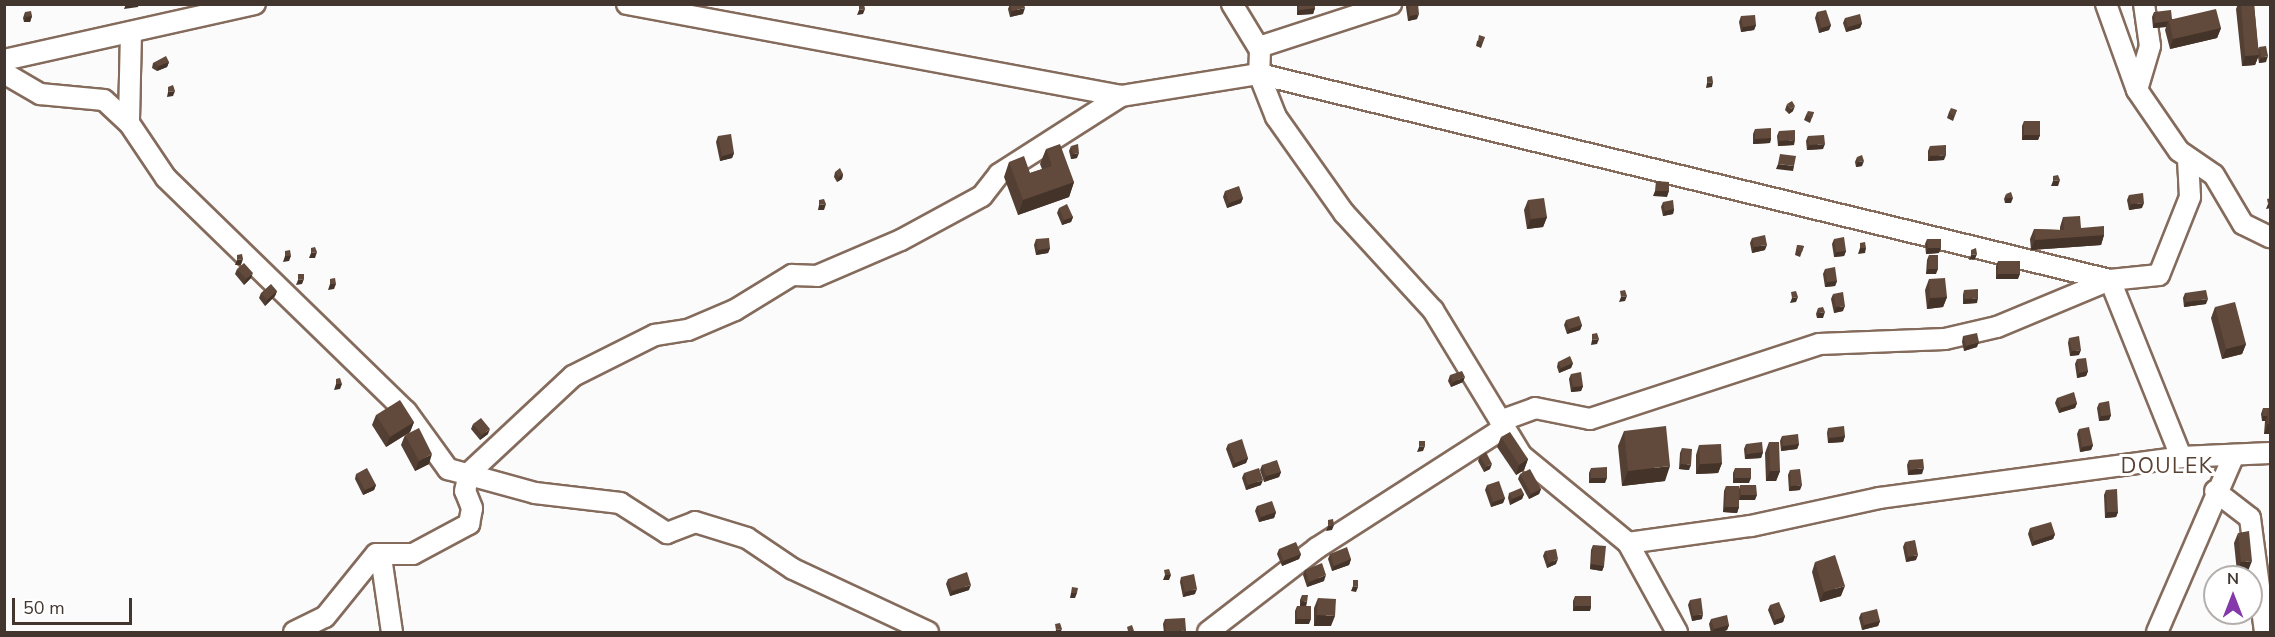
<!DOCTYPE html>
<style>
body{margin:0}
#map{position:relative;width:2275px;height:637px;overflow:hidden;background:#fbfbfb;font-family:"Nunito Sans",sans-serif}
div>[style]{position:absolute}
.roads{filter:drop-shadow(2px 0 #846b5c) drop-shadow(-2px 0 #846b5c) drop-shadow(0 2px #846b5c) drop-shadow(0 -2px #846b5c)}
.minor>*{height:20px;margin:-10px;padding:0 10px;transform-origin:10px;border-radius:10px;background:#fff}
.wall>*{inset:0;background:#533f33}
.shaded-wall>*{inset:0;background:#443329}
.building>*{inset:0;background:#61493b}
span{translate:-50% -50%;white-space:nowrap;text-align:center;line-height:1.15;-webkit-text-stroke:6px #fff;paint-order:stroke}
.quarter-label{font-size:21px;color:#594133;letter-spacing:1.5px}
.frame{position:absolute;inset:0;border:6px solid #42362f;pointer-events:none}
.north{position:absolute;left:2203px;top:565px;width:60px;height:60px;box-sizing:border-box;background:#fff;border:2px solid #b3afac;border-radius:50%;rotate:0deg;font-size:16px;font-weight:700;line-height:24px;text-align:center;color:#42362f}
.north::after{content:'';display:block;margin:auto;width:21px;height:27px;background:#8438aa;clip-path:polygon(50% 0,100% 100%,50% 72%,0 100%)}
.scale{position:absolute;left:12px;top:598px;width:120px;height:27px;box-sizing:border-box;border:3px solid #42362f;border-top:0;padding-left:8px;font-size:18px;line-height:21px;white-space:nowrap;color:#42362f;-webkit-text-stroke:4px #fff;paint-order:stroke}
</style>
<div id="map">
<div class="roads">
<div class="minor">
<i style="left:627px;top:4px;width:502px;rotate:10.55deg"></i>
<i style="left:1121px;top:96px;width:140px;rotate:-9.1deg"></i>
<i style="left:1259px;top:74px;width:876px;rotate:13.61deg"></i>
<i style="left:2110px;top:280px;width:191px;rotate:68.1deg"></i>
<i style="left:2181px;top:457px;width:89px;rotate:-2.6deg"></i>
<i style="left:1232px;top:4px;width:54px;rotate:58.7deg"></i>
<i style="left:1260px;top:50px;width:24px;rotate:92deg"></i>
<i style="left:1259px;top:74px;width:46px;rotate:68.4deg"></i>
<i style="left:1276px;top:117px;width:118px;rotate:54.7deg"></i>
<i style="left:1344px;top:213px;width:132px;rotate:47.5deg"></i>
<i style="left:1433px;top:310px;width:170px;rotate:58.7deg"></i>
<i style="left:1521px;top:455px;width:139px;rotate:39.4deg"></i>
<i style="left:1628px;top:543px;width:102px;rotate:61.2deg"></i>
<i style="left:2106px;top:4px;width:91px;rotate:70.2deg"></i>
<i style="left:2137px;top:90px;width:74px;rotate:55.5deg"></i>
<i style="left:2179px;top:151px;width:42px;rotate:34.4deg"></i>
<i style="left:2214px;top:175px;width:57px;rotate:59.4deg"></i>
<i style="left:2243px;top:224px;width:30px;rotate:26deg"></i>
<i style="left:131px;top:32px;width:91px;rotate:91.3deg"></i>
<i style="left:129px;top:123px;width:66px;rotate:56.1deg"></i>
<i style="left:166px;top:178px;width:334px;rotate:44.2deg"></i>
<i style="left:406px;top:411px;width:72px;rotate:54.1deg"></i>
<i style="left:448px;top:469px;width:90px;rotate:15.4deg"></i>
<i style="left:535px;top:493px;width:86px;rotate:6.7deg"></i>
<i style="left:620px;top:503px;width:56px;rotate:32.6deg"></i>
<i style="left:667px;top:533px;width:30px;rotate:-21deg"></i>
<i style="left:695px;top:522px;width:54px;rotate:17.1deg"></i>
<i style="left:747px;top:538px;width:55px;rotate:34deg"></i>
<i style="left:793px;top:569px;width:149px;rotate:25deg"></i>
<i style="left:1259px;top:47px;width:139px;rotate:-18deg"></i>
<i style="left:4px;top:60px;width:257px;rotate:-12.6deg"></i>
<i style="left:4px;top:73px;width:42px;rotate:30.3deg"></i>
<i style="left:40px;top:94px;width:64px;rotate:5.4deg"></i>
<i style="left:104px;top:100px;width:34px;rotate:43deg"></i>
<i style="left:2137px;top:90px;width:46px;rotate:-73.5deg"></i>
<i style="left:2150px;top:46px;width:42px;rotate:-98.1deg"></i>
<i style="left:1500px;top:421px;width:37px;rotate:-20deg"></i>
<i style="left:1535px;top:408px;width:56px;rotate:11.3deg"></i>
<i style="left:1590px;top:419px;width:241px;rotate:-18.1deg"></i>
<i style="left:1819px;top:344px;width:126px;rotate:-2.3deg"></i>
<i style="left:1945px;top:339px;width:53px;rotate:-13deg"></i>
<i style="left:1997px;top:327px;width:122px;rotate:-22.6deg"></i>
<i style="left:2110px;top:280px;width:49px;rotate:-5.8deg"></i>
<i style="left:2159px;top:275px;width:84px;rotate:-68.3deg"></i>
<i style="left:2190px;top:197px;width:39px;rotate:-93deg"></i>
<i style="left:2215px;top:491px;width:44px;rotate:37.6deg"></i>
<i style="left:2250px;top:518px;width:115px;rotate:82.5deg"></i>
<i style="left:1628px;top:543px;width:124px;rotate:-7.9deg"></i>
<i style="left:1751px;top:526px;width:131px;rotate:-12.3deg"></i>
<i style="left:1879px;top:498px;width:305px;rotate:-7.7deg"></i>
<i style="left:381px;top:557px;width:76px;rotate:81.7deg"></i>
<i style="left:294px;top:632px;width:34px;rotate:-26deg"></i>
<i style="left:325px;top:617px;width:81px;rotate:-51deg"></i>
<i style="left:376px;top:554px;width:37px"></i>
<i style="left:413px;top:554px;width:64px;rotate:-28.2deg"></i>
<i style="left:469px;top:524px;width:16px;rotate:-79deg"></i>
<i style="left:472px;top:508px;width:18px;rotate:-112deg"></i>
<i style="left:465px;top:491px;width:18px;rotate:-77deg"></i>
<i style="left:469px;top:473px;width:142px;rotate:-43deg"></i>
<i style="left:573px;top:376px;width:92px;rotate:-26.6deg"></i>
<i style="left:655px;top:335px;width:33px;rotate:-9deg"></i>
<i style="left:688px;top:330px;width:51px;rotate:-23.1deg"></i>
<i style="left:735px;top:310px;width:67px;rotate:-31.6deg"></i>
<i style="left:792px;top:275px;width:25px;rotate:2deg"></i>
<i style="left:817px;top:276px;width:91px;rotate:-23.2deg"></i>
<i style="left:901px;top:240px;width:92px;rotate:-28.5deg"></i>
<i style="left:982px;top:196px;width:28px;rotate:-52deg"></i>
<i style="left:999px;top:174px;width:145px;rotate:-32.6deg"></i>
<i style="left:1208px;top:632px;width:138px;rotate:-37.6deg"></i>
<i style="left:1317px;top:548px;width:222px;rotate:-32.7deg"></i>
<i style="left:2157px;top:632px;width:193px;rotate:-66.5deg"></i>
</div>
</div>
<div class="wall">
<i style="clip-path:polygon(1010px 4px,1023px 14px,1010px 17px,1008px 9px)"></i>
<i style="clip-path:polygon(1297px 4px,1315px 4px,1315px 8px,1313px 14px,1297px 15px)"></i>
<i style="clip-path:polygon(1407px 4px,1418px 4px,1417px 19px,1408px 21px,1406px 7px)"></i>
<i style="clip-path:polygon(2238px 4px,2254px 4px,2258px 49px,2259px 47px,2266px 62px,2259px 63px,2258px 57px,2255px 65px,2242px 66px,2236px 9px)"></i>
<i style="clip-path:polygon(25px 12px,32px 16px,30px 22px,24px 22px,23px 18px)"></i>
<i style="clip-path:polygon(1817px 12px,1831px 25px,1829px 30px,1819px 33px,1815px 18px)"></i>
<i style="clip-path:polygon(2154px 12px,2172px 19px,2221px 28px,2217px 38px,2170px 49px,2165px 30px,2166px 27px,2153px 28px,2152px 17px)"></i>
<i style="clip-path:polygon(1741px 16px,1756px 25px,1754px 30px,1741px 32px,1739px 22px)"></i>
<i style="clip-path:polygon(1845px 18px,1862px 23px,1860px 28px,1846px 32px,1843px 23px)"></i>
<i style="clip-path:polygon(1485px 37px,1481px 48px,1476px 46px,1477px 41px)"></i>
<i style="clip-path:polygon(169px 62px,167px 67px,157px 71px,152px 68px,153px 63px)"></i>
<i style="clip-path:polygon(1787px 104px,1793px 111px,1789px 114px,1785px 110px)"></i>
<i style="clip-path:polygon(1957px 110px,1953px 121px,1947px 118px,1949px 112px)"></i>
<i style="clip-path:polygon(1814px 112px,1810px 123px,1804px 120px,1806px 115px)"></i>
<i style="clip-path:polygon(2024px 121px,2040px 135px,2038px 140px,2022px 140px,2022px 126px)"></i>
<i style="clip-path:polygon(1755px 129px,1771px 138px,1770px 143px,1753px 144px,1753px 134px)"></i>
<i style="clip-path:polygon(1779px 131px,1794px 145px,1778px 146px,1777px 136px)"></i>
<i style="clip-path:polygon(718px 136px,734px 153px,732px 158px,720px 161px,716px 142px)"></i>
<i style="clip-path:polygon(1808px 136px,1823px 149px,1807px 150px,1806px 141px)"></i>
<i style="clip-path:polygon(1071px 146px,1077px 158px,1071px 159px,1069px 151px)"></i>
<i style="clip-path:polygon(1930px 146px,1944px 160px,1928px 161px,1928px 151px)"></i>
<i style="clip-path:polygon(1046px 149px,1074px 182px,1069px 197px,1018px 215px,1004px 177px,1009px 162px,1030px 173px,1042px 169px,1040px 164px)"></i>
<i style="clip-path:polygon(1857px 157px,1862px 166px,1856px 167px,1855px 162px)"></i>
<i style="clip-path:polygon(835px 172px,843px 174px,842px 179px,837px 182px,834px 177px)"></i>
<i style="clip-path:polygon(1225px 191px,1243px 198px,1241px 203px,1227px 208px,1223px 197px)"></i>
<i style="clip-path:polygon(2006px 194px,2011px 203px,2005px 203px,2004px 199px)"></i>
<i style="clip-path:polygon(2129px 195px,2142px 208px,2129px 210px,2127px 200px)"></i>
<i style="clip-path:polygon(1528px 200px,1547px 217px,1543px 227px,1527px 229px,1524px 210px)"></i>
<i style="clip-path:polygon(1663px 202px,1674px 209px,1673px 214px,1663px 216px,1661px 207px)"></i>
<i style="clip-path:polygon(1059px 208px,1073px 217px,1071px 222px,1062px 225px,1057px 213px)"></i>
<i style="clip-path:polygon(2063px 217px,2081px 228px,2104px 235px,2101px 245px,2031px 250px,2030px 239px,2034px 229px,2060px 230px,2060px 227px)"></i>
<i style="clip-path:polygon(1752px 238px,1765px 250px,1752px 253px,1750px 243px)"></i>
<i style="clip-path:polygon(1036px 239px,1050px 248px,1048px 253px,1036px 255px,1034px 245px)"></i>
<i style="clip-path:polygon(1834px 239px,1846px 251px,1844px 256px,1834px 257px,1832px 244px)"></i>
<i style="clip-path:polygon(1927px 239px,1939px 253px,1926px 254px,1925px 244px)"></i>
<i style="clip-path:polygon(1797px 245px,1804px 246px,1800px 257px,1795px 255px)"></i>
<i style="clip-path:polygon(1929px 255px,1936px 274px,1926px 274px,1927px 260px)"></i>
<i style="clip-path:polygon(1998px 261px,2018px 279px,1996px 279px,1996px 266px)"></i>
<i style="clip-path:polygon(237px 269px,251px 278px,244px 285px,235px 274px)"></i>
<i style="clip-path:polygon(1825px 269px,1837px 281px,1835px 286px,1825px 287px,1823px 274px)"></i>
<i style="clip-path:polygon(1929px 279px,1947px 297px,1943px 307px,1927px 309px,1925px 290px)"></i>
<i style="clip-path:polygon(1964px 290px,1977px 303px,1963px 304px,1963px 295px)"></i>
<i style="clip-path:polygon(277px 291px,275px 296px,265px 306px,259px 298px,261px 293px)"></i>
<i style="clip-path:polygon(2185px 293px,2206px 304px,2184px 307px,2183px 298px)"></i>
<i style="clip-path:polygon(1833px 294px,1843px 311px,1834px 313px,1831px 299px)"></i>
<i style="clip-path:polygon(2215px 307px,2246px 344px,2242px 354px,2222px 359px,2211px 318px)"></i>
<i style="clip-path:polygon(1818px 308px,1823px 318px,1817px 318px,1816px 314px)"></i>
<i style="clip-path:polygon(1566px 320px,1582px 325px,1580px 330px,1567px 334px,1564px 325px)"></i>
<i style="clip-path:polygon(1963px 336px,1977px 347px,1964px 351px,1962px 342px)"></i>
<i style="clip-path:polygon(2069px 338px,2079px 355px,2070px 356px,2068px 343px)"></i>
<i style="clip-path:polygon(2077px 359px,2088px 371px,2086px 376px,2077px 378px,2075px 364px)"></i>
<i style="clip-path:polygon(1558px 362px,1573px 363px,1571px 368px,1559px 373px,1557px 367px)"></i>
<i style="clip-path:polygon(1571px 374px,1583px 386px,1581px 391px,1571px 392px,1569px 379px)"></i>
<i style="clip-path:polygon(1450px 375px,1463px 382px,1451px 387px,1448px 381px)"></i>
<i style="clip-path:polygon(2057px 398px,2077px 403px,2075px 408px,2059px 413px,2055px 403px)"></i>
<i style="clip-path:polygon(2099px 403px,2111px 415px,2109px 420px,2099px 421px,2097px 408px)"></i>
<i style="clip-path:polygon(2263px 408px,2271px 408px,2271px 434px,2264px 434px,2265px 421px,2262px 421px,2261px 414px)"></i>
<i style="clip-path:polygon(376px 415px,414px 422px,410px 432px,386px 447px,372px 425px)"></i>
<i style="clip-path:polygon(473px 424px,488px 434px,480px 440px,471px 429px)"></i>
<i style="clip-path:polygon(1828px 428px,1845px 436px,1843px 442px,1828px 443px,1827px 433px)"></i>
<i style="clip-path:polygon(2079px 429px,2093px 445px,2091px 450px,2080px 452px,2077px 434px)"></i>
<i style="clip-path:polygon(1624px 431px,1665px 481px,1622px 486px,1618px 446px)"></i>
<i style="clip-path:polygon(405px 435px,429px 464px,415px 471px,401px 445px)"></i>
<i style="clip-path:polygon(1782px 436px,1799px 444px,1797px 449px,1781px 451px,1780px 441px)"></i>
<i style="clip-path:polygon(1501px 437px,1528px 459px,1524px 470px,1516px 475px,1497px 447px)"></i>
<i style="clip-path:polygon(1769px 442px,1780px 471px,1776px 481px,1766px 481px,1765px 453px)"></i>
<i style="clip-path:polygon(1228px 444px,1248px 458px,1246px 463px,1233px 468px,1226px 449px)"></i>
<i style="clip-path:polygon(1746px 444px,1763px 452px,1761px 458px,1745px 459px,1744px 449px)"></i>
<i style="clip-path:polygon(1699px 445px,1722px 463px,1718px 473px,1696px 474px,1696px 455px)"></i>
<i style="clip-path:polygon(1682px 448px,1689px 470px,1679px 469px,1680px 453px)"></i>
<i style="clip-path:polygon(1480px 456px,1490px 469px,1484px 472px,1478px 461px)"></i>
<i style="clip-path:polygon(1909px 460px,1922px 474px,1908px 475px,1907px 465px)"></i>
<i style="clip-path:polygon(1262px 465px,1281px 472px,1279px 477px,1264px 482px,1260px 470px)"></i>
<i style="clip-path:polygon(1591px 468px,1605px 483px,1589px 483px,1589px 473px)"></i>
<i style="clip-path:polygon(1735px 468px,1749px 483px,1733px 483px,1733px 473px)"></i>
<i style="clip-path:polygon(1790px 470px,1800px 490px,1789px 491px,1788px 475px)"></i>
<i style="clip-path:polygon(1244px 473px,1261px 485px,1246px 490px,1242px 478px)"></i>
<i style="clip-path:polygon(356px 474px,376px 485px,374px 490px,363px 495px,355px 479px)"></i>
<i style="clip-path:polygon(1520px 474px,1541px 489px,1539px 494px,1529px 499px,1518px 479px)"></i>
<i style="clip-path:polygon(1487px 485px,1505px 498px,1503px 503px,1491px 507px,1485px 490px)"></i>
<i style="clip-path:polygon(1740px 485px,1755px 500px,1739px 500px,1739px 507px,1737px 513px,1723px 512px,1724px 491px,1726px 486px,1739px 489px)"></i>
<i style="clip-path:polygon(2106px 490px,2118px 512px,2116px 517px,2105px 518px,2104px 495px)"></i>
<i style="clip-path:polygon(1509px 493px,1524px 494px,1522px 499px,1510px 505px,1508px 498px)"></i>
<i style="clip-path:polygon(1257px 506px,1276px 512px,1274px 518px,1259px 522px,1255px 511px)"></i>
<i style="clip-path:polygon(2030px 528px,2055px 534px,2053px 539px,2032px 546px,2028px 534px)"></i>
<i style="clip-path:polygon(2238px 533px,2248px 571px,2237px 572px,2234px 543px)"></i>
<i style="clip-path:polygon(1905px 542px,1916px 560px,1906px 562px,1903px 547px)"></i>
<i style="clip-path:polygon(1593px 545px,1604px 566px,1602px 571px,1590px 569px,1591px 550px)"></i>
<i style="clip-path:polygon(1279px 549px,1301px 554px,1299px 559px,1282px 566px,1277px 554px)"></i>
<i style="clip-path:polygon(1545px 551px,1556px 564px,1547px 568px,1543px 556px)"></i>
<i style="clip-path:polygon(1330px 554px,1351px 559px,1349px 565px,1332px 571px,1328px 559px)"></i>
<i style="clip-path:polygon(1815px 562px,1841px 596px,1820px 602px,1812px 572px)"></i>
<i style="clip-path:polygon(1305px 570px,1324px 581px,1307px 587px,1303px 575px)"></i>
<i style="clip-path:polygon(1181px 577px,1195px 594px,1183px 597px,1180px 582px)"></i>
<i style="clip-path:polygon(948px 579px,969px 590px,950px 596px,946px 584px)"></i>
<i style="clip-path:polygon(1302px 595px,1306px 606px,1309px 624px,1295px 624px,1295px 611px,1297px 606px,1300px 606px,1300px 600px)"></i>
<i style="clip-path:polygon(1575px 596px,1591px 606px,1590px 611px,1573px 611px,1573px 601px)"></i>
<i style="clip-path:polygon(1318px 598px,1331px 626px,1314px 626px,1314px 608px)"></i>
<i style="clip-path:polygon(1690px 600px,1702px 619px,1692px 621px,1688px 605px)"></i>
<i style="clip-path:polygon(1770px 605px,1785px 616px,1783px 622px,1774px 625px,1768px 610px)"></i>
<i style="clip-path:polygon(1861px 613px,1880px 621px,1878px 626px,1862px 630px,1859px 618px)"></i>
<i style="clip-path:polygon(1165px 619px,1185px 633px,1164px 633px,1163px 624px)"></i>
<i style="clip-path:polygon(1711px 619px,1729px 625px,1727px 630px,1718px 633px,1711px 633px,1709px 624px)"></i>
</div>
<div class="shaded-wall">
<i style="clip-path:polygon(126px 4px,139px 4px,138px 7px,124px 9px)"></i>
<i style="clip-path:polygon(1025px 8px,1023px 14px,1010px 17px,1012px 11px)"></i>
<i style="clip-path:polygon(1315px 8px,1313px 14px,1297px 15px,1299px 10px)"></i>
<i style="clip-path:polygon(865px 9px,863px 14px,857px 15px,859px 10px)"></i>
<i style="clip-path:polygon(1419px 14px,1417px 19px,1408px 21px,1410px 16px)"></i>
<i style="clip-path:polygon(32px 16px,30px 22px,24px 22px,26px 17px)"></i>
<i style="clip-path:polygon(2168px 21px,2166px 27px,2153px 28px,2155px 23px)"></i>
<i style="clip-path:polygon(1862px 23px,1860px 28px,1846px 32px,1848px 27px)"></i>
<i style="clip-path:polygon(1756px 25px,1754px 30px,1741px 32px,1743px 27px)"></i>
<i style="clip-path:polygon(1831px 25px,1829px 30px,1819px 33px,1821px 28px)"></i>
<i style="clip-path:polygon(2221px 28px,2217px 38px,2170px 49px,2173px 39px)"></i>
<i style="clip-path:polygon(2259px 55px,2255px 65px,2242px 66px,2245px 56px)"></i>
<i style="clip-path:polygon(2268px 56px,2266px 62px,2259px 63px,2261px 58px)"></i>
<i style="clip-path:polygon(169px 62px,167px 67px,157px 71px,159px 66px)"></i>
<i style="clip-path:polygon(1713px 82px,1712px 87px,1706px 88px,1707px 83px)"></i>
<i style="clip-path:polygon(175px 91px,173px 96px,167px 97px,168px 92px)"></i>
<i style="clip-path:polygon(1795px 106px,1793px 111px,1789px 114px,1791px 109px)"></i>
<i style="clip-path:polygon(2024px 135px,2040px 135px,2038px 140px,2022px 140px)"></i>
<i style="clip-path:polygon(1771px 138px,1770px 143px,1753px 144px,1755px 139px)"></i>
<i style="clip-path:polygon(1795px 140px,1794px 145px,1778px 146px,1779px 141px)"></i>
<i style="clip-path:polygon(1825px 144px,1823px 149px,1807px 150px,1809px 145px)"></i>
<i style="clip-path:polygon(734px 153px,732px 158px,720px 161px,722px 156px)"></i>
<i style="clip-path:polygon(1079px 153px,1077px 158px,1071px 159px,1073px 154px)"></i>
<i style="clip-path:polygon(1946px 155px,1944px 160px,1928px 161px,1930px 156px)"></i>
<i style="clip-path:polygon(1864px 161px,1862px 166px,1856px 167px,1858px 162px)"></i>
<i style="clip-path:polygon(1778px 164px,1794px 166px,1793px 171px,1776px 169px)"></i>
<i style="clip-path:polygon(843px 174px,842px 179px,837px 182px,839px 177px)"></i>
<i style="clip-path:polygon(2060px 180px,2058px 186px,2051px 186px,2053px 181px)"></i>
<i style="clip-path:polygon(1074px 182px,1069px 197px,1018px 215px,1023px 200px)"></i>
<i style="clip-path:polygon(1655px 191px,1669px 191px,1667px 197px,1653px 196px)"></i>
<i style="clip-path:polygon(1243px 198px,1241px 203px,1227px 208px,1229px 203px)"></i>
<i style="clip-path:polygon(2007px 198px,2013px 198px,2011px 203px,2005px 203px)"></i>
<i style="clip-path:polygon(2144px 203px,2142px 208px,2129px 210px,2131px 204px)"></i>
<i style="clip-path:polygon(2271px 203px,2271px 208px,2266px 209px,2268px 204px)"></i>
<i style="clip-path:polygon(826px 204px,824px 210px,818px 210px,819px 205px)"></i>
<i style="clip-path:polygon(1674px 209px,1673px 214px,1663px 216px,1665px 211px)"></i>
<i style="clip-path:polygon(1073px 217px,1071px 222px,1062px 225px,1064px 220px)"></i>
<i style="clip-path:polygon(1547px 217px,1543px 227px,1527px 229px,1531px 219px)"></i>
<i style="clip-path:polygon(2104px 235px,2101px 245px,2031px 250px,2035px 240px)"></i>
<i style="clip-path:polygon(1767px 245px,1765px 250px,1752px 253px,1754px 247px)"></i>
<i style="clip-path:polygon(1050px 248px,1048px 253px,1036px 255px,1038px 250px)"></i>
<i style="clip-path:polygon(1860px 248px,1866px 248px,1865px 253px,1858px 254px)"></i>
<i style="clip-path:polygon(1928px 248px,1941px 248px,1939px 253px,1926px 254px)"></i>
<i style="clip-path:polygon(1846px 251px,1844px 256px,1834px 257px,1836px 252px)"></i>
<i style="clip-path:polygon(317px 252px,315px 258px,309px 258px,311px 253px)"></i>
<i style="clip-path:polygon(1977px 254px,1975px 259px,1969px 260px,1971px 255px)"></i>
<i style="clip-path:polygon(285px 256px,291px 256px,289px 261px,283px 262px)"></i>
<i style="clip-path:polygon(243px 259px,241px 265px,235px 265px,237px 260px)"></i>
<i style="clip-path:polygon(1928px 269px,1938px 269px,1936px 274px,1926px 274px)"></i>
<i style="clip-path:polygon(253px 273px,251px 278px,244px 285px,246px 279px)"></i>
<i style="clip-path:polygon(1998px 274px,2020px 274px,2018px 279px,1996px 279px)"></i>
<i style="clip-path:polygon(304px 279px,302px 284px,296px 285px,298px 280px)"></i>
<i style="clip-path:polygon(1837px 281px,1835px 286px,1825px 287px,1827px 282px)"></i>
<i style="clip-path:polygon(330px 284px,336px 284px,334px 289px,328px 290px)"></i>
<i style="clip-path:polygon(277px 291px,275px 296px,265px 306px,267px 300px)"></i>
<i style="clip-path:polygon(1627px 296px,1625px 301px,1619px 302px,1621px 297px)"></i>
<i style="clip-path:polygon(1798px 297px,1796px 302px,1790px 303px,1792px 298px)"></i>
<i style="clip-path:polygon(1947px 297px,1943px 307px,1927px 309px,1930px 298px)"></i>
<i style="clip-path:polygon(1978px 298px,1977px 303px,1963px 304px,1965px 299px)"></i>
<i style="clip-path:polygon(2208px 299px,2206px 304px,2184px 307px,2186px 302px)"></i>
<i style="clip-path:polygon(1845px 306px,1843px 311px,1834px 313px,1836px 307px)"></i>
<i style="clip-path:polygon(1825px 312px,1823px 318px,1817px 318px,1819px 313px)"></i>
<i style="clip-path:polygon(1582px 325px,1580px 330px,1567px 334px,1569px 329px)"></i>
<i style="clip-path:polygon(1599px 339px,1597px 344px,1591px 345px,1592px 340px)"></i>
<i style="clip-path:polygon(1979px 342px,1977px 347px,1964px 351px,1966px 346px)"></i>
<i style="clip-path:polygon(2246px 344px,2242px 354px,2222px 359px,2226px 349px)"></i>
<i style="clip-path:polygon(2081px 350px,2079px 355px,2070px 356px,2072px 351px)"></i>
<i style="clip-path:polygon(1573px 363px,1571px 368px,1559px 373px,1561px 368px)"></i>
<i style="clip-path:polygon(2088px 371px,2086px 376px,2077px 378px,2079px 373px)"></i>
<i style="clip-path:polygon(1465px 377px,1463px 382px,1451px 387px,1453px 382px)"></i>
<i style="clip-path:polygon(336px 384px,342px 384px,340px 389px,334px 390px)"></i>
<i style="clip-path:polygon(1583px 386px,1581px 391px,1571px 392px,1573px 387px)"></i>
<i style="clip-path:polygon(2077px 403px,2075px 408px,2059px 413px,2061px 408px)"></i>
<i style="clip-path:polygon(2111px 415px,2109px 420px,2099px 421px,2101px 416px)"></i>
<i style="clip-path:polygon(2263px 416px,2267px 416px,2265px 421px,2262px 421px)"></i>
<i style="clip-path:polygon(414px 422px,410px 432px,386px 447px,390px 437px)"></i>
<i style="clip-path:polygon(2268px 424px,2271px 424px,2271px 434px,2264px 434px)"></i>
<i style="clip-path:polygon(490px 429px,488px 434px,480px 440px,482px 435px)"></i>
<i style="clip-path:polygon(1845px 436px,1843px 442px,1828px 443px,1829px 438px)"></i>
<i style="clip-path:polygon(1799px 444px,1797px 449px,1781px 451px,1783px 446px)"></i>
<i style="clip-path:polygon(2093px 445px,2091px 450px,2080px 452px,2082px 447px)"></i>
<i style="clip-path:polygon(1425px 446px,1423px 451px,1417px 452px,1419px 447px)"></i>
<i style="clip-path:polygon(1763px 452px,1761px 458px,1745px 459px,1747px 454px)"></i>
<i style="clip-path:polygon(432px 454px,429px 464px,415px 471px,419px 461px)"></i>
<i style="clip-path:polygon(1248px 458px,1246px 463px,1233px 468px,1235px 463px)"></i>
<i style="clip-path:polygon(1528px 459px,1524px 470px,1516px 475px,1519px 465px)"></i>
<i style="clip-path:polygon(1722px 463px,1718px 473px,1696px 474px,1700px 464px)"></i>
<i style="clip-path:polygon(1492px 464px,1490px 469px,1484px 472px,1486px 467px)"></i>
<i style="clip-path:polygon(1681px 464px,1691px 465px,1689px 470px,1679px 469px)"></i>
<i style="clip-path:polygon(1670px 466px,1665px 481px,1622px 486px,1628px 471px)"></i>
<i style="clip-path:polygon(1924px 468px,1922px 474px,1908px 475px,1910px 470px)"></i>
<i style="clip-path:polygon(1770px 471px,1780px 471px,1776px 481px,1766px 481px)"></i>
<i style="clip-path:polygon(1281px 472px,1279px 477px,1264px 482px,1266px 476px)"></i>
<i style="clip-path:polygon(1591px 478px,1607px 478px,1605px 483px,1589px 483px)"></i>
<i style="clip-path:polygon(1735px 478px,1751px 478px,1749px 483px,1733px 483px)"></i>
<i style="clip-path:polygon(1263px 480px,1261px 485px,1246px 490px,1248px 485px)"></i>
<i style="clip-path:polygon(376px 485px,374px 490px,363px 495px,365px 490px)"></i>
<i style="clip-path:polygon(1802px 485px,1800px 490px,1789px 491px,1791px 486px)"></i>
<i style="clip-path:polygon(1541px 489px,1539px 494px,1529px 499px,1531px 494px)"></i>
<i style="clip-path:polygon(1524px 494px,1522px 499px,1510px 505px,1512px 499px)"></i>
<i style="clip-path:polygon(1741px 495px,1757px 495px,1755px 500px,1739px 500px)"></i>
<i style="clip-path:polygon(1505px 498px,1503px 503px,1491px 507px,1493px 502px)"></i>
<i style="clip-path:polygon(1725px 507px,1739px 507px,1737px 513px,1723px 512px)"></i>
<i style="clip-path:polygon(1276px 512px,1274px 518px,1259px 522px,1261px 517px)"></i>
<i style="clip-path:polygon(2107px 512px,2118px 512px,2116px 517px,2105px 518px)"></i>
<i style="clip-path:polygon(1334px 525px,1332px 530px,1326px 531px,1328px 526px)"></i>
<i style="clip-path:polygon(2055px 534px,2053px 539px,2032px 546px,2034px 541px)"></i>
<i style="clip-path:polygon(1301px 554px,1299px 559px,1282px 566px,1283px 561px)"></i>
<i style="clip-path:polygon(1918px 555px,1916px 560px,1906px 562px,1908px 557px)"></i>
<i style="clip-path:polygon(1351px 559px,1349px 565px,1332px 571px,1334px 566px)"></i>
<i style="clip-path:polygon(1558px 559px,1556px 564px,1547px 568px,1549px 563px)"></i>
<i style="clip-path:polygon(2252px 561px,2248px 571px,2237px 572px,2241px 562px)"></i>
<i style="clip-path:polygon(1591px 564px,1604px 566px,1602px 571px,1590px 569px)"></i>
<i style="clip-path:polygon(1165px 575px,1171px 575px,1169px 580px,1163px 580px)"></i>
<i style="clip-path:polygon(1326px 575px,1324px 581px,1307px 587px,1309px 582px)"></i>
<i style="clip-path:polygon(971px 585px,969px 590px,950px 596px,952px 591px)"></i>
<i style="clip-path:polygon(1353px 586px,1358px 587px,1356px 592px,1351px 591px)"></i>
<i style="clip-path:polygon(1845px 586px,1841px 596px,1820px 602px,1824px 592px)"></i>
<i style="clip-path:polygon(1197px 589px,1195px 594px,1183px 597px,1185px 592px)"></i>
<i style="clip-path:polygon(1071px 593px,1077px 593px,1075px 598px,1070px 598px)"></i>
<i style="clip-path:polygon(1302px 601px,1307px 602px,1306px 607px,1300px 606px)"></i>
<i style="clip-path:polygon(1575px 606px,1591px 606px,1590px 611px,1573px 611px)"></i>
<i style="clip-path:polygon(1703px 614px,1702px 619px,1692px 621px,1693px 616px)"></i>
<i style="clip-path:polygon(1317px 615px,1335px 616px,1331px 626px,1314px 626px)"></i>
<i style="clip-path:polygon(1785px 616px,1783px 622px,1774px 625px,1775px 620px)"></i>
<i style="clip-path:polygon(1297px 619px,1311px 619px,1309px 624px,1295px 624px)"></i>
<i style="clip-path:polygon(1880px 621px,1878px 626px,1862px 630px,1864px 625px)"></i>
<i style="clip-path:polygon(1729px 625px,1727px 630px,1718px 633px,1712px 633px,1714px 629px)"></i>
<i style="clip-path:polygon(1062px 629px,1060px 633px,1055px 633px,1056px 630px)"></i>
<i style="clip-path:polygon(1186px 630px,1185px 633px,1166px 633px,1166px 632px)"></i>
</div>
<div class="building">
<i style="clip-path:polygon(859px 4px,864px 4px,865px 9px,859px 10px)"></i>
<i style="clip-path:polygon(1010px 4px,1024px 4px,1025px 8px,1012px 11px)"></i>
<i style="clip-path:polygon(1299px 4px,1315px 4px,1315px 8px,1299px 10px)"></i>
<i style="clip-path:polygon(1408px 4px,1418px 4px,1419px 14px,1410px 16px)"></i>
<i style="clip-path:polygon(2241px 4px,2254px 4px,2259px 55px,2245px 56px)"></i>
<i style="clip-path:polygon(2216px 9px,2221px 28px,2173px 39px,2169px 20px)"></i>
<i style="clip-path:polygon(1826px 10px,1831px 25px,1821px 28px,1817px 12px)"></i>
<i style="clip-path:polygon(2171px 10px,2172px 19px,2169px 20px,2169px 21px,2155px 23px,2154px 12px)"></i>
<i style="clip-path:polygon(31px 11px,32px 16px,26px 17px,25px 12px)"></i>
<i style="clip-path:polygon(1860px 14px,1862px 23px,1848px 27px,1845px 18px)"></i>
<i style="clip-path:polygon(1755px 15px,1756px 25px,1743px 27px,1741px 16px)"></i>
<i style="clip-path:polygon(1479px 35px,1485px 37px,1482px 43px,1478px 41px)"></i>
<i style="clip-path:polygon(2266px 46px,2268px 56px,2261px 58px,2259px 47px)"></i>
<i style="clip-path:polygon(166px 56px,169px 62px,159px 66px,153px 63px)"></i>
<i style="clip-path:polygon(1712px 76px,1713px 82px,1707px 83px,1707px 77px)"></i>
<i style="clip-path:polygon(173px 85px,175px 91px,168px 92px,168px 87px)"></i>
<i style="clip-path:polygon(1792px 101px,1795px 106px,1791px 109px,1787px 104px)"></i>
<i style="clip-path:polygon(1951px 108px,1957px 110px,1954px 116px,1949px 112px)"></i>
<i style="clip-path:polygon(1808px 111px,1814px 112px,1812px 118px,1806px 115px)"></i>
<i style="clip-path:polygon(2024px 121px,2040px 121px,2040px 135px,2024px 135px)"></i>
<i style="clip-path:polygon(1771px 128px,1771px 138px,1755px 139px,1755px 129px)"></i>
<i style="clip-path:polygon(1795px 130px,1795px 140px,1779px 141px,1779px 131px)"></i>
<i style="clip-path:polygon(731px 134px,734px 153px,722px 156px,718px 136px)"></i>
<i style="clip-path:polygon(1824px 135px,1825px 144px,1809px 145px,1808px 136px)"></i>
<i style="clip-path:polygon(1060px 144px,1074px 182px,1023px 200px,1009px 162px,1024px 156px,1030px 173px,1052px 166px,1046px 149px)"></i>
<i style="clip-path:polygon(1078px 144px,1079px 153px,1073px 154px,1071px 146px)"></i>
<i style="clip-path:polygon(1946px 145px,1946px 155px,1930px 156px,1930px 146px)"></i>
<i style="clip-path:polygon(1780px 154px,1796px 156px,1794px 166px,1778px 164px)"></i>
<i style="clip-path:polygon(1862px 155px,1864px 161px,1858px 162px,1857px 157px)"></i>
<i style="clip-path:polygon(840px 168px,843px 174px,839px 177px,835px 172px)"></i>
<i style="clip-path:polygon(2058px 175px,2060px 180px,2053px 181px,2053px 176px)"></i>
<i style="clip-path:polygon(1656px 181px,1669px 182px,1669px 191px,1655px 191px)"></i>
<i style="clip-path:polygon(1239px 186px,1243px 198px,1229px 203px,1225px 191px)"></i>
<i style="clip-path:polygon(2011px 192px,2013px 198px,2007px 198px,2006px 194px)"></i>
<i style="clip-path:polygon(2143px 193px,2144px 203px,2131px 204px,2129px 195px)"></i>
<i style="clip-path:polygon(1544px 198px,1547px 217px,1531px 219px,1528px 200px)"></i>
<i style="clip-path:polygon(2271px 198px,2271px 203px,2268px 204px,2267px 199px)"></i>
<i style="clip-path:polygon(824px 199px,826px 204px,819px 205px,819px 200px)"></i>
<i style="clip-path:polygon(1673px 200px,1674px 209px,1665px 211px,1663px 202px)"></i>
<i style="clip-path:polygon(1067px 204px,1073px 217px,1064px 220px,1059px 208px)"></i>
<i style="clip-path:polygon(2080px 216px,2081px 228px,2104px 226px,2104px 235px,2035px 240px,2034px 229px,2064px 230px,2063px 217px)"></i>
<i style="clip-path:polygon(1765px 235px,1767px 245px,1754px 247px,1752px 238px)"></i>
<i style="clip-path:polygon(1844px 237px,1846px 251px,1836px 252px,1834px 239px)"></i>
<i style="clip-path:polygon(1049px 238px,1050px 248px,1038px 250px,1036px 239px)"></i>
<i style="clip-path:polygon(1927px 239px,1941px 239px,1941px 248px,1928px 248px)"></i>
<i style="clip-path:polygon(1865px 242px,1866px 248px,1860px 248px,1860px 243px)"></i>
<i style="clip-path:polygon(1797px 245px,1804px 246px,1802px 252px,1797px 250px)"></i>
<i style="clip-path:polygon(315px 247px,317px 252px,311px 253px,311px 248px)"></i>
<i style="clip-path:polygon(1976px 248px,1977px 254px,1971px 255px,1971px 250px)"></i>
<i style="clip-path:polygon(290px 250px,291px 256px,285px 256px,285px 251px)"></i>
<i style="clip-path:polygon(242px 254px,243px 259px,237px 260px,237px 255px)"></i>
<i style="clip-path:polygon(1929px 255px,1938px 255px,1938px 269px,1928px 269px)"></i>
<i style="clip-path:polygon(1998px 261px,2020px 261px,2020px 274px,1998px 274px)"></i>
<i style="clip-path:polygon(244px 263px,253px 273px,246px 279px,237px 269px)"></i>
<i style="clip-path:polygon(1835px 267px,1837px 281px,1827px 282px,1825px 269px)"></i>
<i style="clip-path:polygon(298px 274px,304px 274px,304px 279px,298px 280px)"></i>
<i style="clip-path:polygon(335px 278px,336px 284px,330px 284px,330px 279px)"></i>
<i style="clip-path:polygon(1945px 278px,1947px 297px,1930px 298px,1929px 279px)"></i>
<i style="clip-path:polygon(271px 284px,277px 291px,267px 300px,261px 293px)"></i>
<i style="clip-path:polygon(1978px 289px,1978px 298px,1965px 299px,1964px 290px)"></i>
<i style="clip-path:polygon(1625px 290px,1627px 296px,1621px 297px,1620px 291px)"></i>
<i style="clip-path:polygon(2206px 290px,2208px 299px,2186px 302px,2185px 293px)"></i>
<i style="clip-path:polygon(1796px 291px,1798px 297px,1792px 298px,1791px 292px)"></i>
<i style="clip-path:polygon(1843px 292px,1845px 306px,1836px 307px,1833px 294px)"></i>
<i style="clip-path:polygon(2235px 302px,2246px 344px,2226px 349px,2215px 307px)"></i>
<i style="clip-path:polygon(1823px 307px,1825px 312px,1819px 313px,1818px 308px)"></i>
<i style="clip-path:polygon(1579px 316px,1582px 325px,1569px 329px,1566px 320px)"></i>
<i style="clip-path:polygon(1597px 333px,1599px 339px,1592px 340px,1592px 334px)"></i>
<i style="clip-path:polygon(1977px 333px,1979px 342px,1966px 346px,1963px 336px)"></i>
<i style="clip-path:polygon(2079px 336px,2081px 350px,2072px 351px,2069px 338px)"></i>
<i style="clip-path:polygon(1570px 356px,1573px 363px,1561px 368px,1558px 362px)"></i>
<i style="clip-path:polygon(2086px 358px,2088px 371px,2079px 373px,2077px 359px)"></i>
<i style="clip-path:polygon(1462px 371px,1465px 377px,1453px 382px,1450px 375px)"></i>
<i style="clip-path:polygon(1581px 372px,1583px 386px,1573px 387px,1571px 374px)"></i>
<i style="clip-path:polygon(340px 378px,342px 384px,336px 384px,336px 379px)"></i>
<i style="clip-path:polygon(2074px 392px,2077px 403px,2061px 408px,2057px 398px)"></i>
<i style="clip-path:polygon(400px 400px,414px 422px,390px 437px,376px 415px)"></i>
<i style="clip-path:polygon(2109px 401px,2111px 415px,2101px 416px,2099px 403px)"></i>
<i style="clip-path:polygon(2263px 408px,2271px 408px,2271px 412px,2268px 412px,2267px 416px,2263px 416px)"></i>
<i style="clip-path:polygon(2268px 412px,2271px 412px,2271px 424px,2268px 424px)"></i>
<i style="clip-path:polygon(481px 418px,490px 429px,482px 435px,473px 424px)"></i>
<i style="clip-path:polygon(1666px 426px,1670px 466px,1628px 471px,1624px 431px)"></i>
<i style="clip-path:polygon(1844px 426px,1845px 436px,1829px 438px,1828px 428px)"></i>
<i style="clip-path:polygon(2089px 427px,2093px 445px,2082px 447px,2079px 429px)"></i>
<i style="clip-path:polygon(419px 428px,432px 454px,419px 461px,405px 435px)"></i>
<i style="clip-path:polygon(1510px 432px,1528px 459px,1519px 465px,1501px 437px)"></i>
<i style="clip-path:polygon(1798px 434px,1799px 444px,1783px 446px,1782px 436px)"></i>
<i style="clip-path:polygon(1242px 439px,1248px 458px,1235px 463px,1228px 444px)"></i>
<i style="clip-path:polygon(1419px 441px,1425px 441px,1425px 446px,1419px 447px)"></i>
<i style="clip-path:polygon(1762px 442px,1763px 452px,1747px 454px,1746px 444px)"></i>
<i style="clip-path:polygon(1769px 442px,1779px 442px,1780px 471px,1770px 471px)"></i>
<i style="clip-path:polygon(1721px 444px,1722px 463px,1700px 464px,1699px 445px)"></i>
<i style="clip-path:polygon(1682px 448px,1692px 449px,1691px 465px,1681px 464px)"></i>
<i style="clip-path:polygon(1486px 452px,1492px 464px,1486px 467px,1480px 456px)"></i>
<i style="clip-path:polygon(1923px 459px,1924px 468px,1910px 470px,1909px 460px)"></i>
<i style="clip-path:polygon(1277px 460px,1281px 472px,1266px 476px,1262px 465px)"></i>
<i style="clip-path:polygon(1607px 467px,1607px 478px,1591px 478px,1591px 468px)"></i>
<i style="clip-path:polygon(367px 468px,376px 485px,365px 490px,356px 474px)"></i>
<i style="clip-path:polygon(1259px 468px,1263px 480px,1248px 485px,1244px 473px)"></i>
<i style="clip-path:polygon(1735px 468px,1751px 468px,1751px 478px,1735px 478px)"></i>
<i style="clip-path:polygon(1530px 469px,1541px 489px,1531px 494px,1520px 474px)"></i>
<i style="clip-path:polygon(1800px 469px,1802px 485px,1791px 486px,1790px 470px)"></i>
<i style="clip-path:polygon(1499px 481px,1505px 498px,1493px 502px,1487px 485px)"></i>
<i style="clip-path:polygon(1740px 485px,1756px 485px,1757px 495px,1741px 495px)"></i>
<i style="clip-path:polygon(1726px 486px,1739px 486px,1739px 507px,1725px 507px)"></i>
<i style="clip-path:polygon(1521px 488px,1524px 494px,1512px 499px,1509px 493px)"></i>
<i style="clip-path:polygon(2117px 489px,2118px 512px,2107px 512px,2106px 490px)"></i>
<i style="clip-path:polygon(1272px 501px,1276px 512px,1261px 517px,1257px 506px)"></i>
<i style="clip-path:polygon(1333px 519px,1334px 525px,1328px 526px,1328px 520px)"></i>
<i style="clip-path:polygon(2051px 522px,2055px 534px,2034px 541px,2030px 528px)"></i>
<i style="clip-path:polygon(2249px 531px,2252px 561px,2241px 562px,2238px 533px)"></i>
<i style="clip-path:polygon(1915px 540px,1918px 555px,1908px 557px,1905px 542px)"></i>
<i style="clip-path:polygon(1296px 542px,1301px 554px,1283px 561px,1279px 549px)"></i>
<i style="clip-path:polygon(1593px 545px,1606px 546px,1604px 566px,1591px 564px)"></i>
<i style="clip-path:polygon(1347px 547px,1351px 559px,1334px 566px,1330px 554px)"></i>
<i style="clip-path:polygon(1556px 549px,1558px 559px,1549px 563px,1545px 551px)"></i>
<i style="clip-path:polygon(1835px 555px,1845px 586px,1824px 592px,1815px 562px)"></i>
<i style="clip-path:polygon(1322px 563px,1326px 575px,1309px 582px,1305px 570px)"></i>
<i style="clip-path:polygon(1169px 569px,1171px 575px,1165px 575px,1164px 570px)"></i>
<i style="clip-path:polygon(967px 572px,971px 585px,952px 591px,948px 579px)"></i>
<i style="clip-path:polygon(1194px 574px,1197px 589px,1185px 592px,1181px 577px)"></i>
<i style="clip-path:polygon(1353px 580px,1358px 580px,1358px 587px,1353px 586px)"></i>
<i style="clip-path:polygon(1072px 587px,1078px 588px,1077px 593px,1071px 593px)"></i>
<i style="clip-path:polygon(1302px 595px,1308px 595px,1307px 602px,1302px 601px)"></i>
<i style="clip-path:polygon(1575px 596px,1591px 596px,1591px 606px,1575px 606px)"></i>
<i style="clip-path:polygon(1318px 598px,1336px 599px,1335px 616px,1317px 615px)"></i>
<i style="clip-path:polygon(1701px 598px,1703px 614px,1693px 616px,1690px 600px)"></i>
<i style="clip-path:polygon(1779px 602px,1785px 616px,1775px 620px,1770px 605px)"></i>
<i style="clip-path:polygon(1297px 606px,1311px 606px,1311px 619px,1297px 619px)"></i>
<i style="clip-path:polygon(1877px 609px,1880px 621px,1864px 625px,1861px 613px)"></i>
<i style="clip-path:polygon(1727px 615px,1729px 625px,1714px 629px,1711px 619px)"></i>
<i style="clip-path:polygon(1185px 618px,1186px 630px,1166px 632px,1165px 619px)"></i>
<i style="clip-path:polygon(1060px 623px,1062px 629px,1056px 630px,1055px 624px)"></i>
<i style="clip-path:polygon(1132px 625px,1134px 631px,1128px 631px,1127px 627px)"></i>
</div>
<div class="quarter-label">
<span style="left:2167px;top:466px">DOULEK</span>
</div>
<div class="frame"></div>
<div class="north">N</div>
<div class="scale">50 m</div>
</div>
